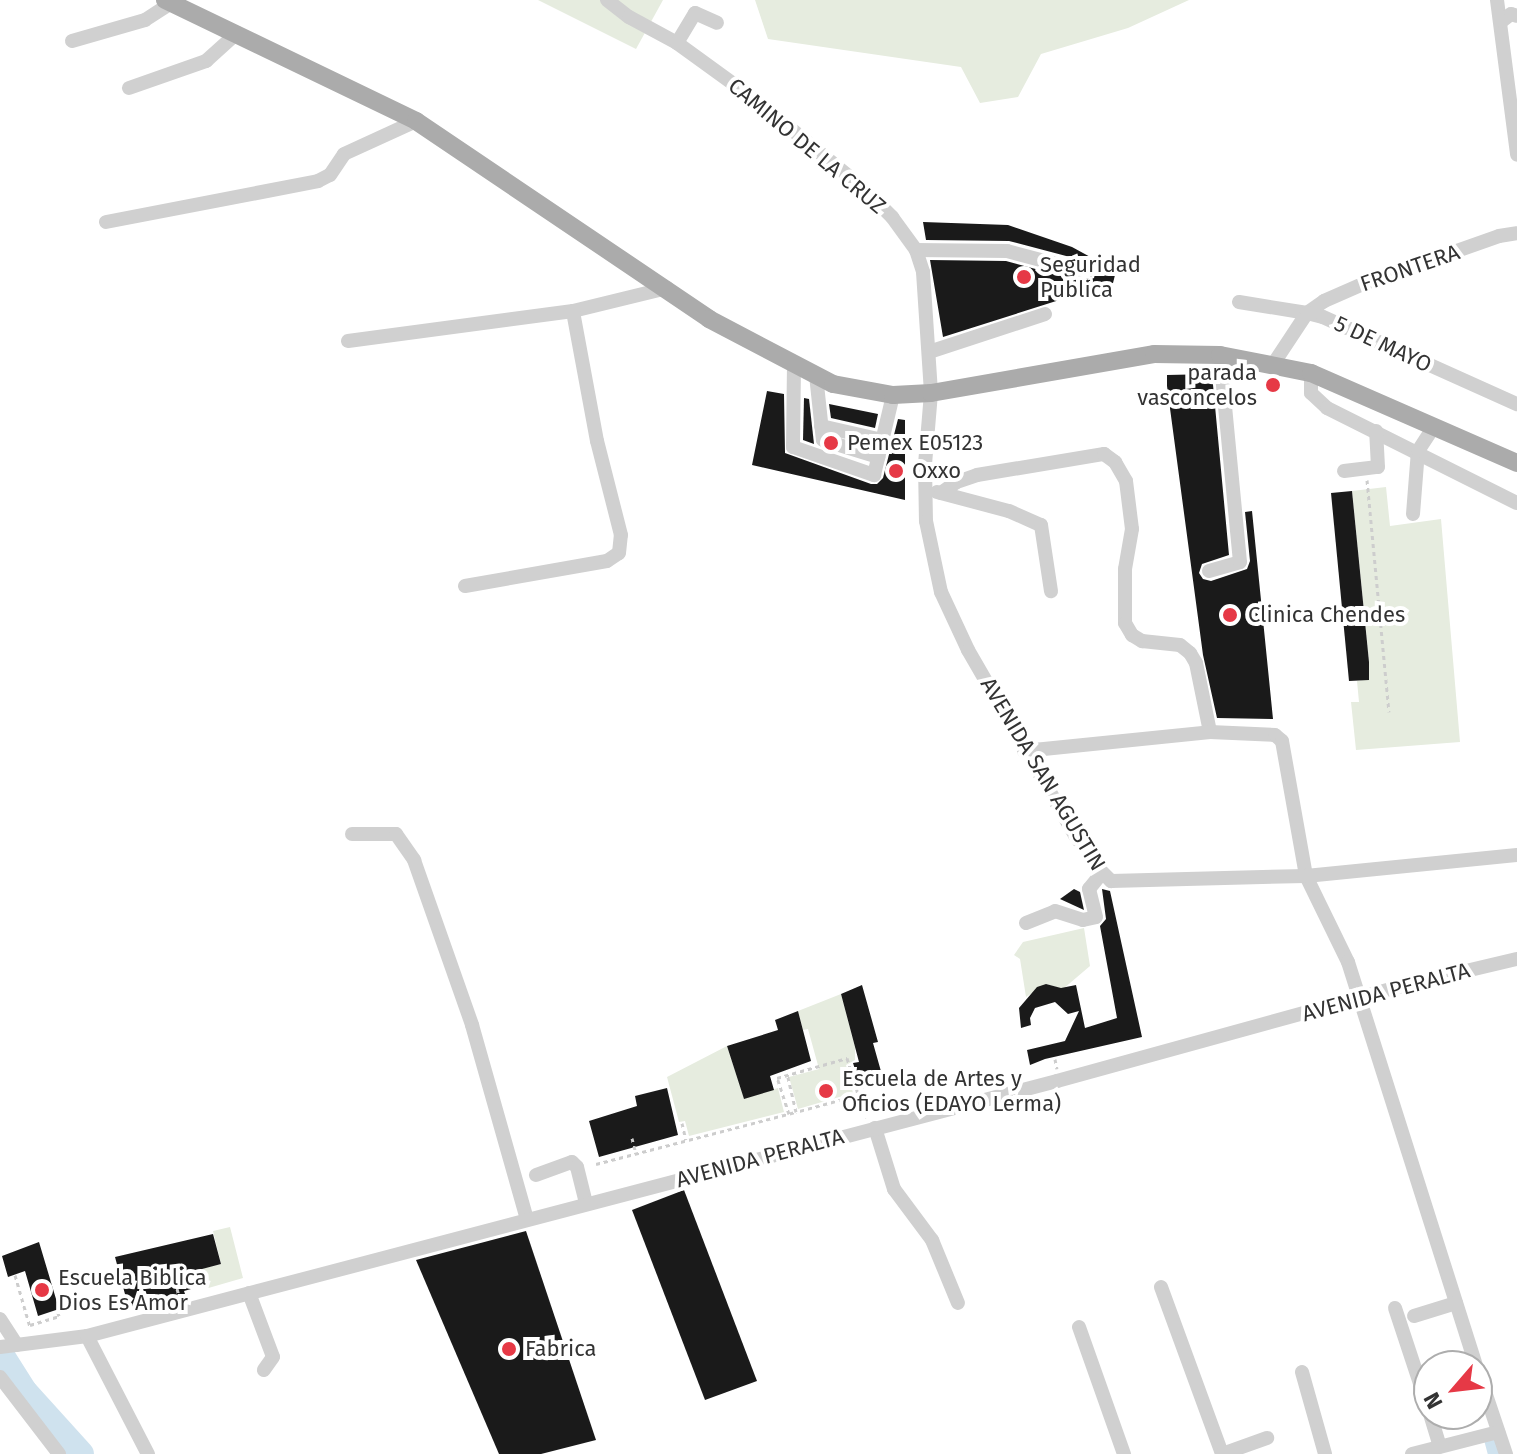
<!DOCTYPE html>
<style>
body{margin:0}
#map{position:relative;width:1517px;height:1454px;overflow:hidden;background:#fff;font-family:"Fira Sans",sans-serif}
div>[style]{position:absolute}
.green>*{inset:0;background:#e6ecdf}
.canal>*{height:16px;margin:-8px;padding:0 8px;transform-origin:8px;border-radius:8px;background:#cfe2ee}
.river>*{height:26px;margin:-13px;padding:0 13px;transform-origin:13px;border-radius:13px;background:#cfe2ee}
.building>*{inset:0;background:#1a1a1a}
.path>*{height:3px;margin-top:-1.5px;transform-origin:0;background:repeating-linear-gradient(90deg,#cdcdcd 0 4px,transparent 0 8px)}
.minor>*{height:14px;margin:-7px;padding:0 7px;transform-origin:7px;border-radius:7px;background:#d0d0d0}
.major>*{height:18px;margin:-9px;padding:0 9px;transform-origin:9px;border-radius:9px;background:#ababab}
.dots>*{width:22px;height:22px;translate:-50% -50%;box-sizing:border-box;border:4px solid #fff;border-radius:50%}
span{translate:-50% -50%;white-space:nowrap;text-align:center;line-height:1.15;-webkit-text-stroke:8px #fff;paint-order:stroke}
.street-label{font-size:22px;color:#333}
.poi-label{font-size:22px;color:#333}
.left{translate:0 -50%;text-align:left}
.right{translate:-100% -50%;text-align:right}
.north{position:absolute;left:1413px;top:1350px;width:80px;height:80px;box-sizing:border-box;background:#fff;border:2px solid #adadad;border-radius:50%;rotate:242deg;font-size:22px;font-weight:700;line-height:32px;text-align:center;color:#333}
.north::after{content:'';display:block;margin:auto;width:28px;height:36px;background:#e63946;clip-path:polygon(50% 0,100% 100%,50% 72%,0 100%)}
</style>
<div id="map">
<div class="green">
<i style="clip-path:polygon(538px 0,663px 0,636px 49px)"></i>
<i style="clip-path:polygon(755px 0,1189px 0,1128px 28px,1041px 54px,1018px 97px,980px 103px,961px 67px,768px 39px)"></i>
<i style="clip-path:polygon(1386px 487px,1390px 526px,1441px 519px,1460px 742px,1356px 750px,1351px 702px,1359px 702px,1357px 681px,1369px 679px,1369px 661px,1352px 491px)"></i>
<i style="clip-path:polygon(1084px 928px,1090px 966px,1063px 989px,1046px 984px,1026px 997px,1020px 959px,1014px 955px,1023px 942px)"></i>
<i style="clip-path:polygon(841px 994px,855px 1047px,855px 1060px,846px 1065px,853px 1093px,798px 1109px,789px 1077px,819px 1069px,808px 1029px,803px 1030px,798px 1011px)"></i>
<i style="clip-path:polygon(727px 1046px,744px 1098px,778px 1088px,784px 1112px,689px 1136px,685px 1121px,679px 1122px,667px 1077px)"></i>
<i style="clip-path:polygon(230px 1227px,243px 1278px,205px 1289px,201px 1269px,221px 1264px,213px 1231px)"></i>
</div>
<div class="canal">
<i style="left:1492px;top:1439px;width:16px;rotate:75deg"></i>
</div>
<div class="river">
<i style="left:0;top:1353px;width:45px;rotate:57.7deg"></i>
<i style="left:24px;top:1391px;width:85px;rotate:47.9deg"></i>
</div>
<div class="building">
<i style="clip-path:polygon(923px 222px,1008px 225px,1072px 247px,1116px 271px,1113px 283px,943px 337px,930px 260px,1006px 261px,1084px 282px,1094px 278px,1096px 270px,1089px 262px,1009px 241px,926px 240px)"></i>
<i style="clip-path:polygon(1212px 374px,1229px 555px,1202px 564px,1199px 573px,1203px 579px,1211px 581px,1247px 569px,1250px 561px,1245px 512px,1252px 511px,1273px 719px,1217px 718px,1203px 655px,1167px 386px,1167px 375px)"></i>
<i style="clip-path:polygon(767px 391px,784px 394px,785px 453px,871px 484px,877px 484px,883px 478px,898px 419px,905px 420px,905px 500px,752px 465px)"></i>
<i style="clip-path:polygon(804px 398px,809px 399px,814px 444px,803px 440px)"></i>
<i style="clip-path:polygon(829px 404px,878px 414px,875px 428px,831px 418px)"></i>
<i style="clip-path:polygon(1352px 491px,1369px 662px,1369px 680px,1349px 681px,1331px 493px)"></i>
<i style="clip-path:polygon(1074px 889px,1080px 892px,1084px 910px,1060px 899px)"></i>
<i style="clip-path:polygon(1102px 889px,1110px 891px,1142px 1037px,1045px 1059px,1030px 1065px,1027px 1050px,1065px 1041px,1079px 1011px,1068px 1014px,1055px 1002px,1035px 1008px,1030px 1018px,1031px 1025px,1021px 1028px,1019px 1008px,1037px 987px,1046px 984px,1061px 988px,1076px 985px,1085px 1028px,1117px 1018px,1100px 926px,1106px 919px)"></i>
<i style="clip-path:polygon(862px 985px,878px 1042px,873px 1043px,884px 1082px,861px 1089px,853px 1063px,859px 1062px,841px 994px)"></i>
<i style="clip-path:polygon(798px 1011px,811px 1061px,770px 1076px,774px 1090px,744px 1099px,727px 1046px,778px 1030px,775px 1020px)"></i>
<i style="clip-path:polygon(667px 1088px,678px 1135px,599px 1157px,589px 1121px,637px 1106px,635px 1096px)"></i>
<i style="clip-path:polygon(684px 1190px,757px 1381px,705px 1400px,632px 1210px)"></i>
<i style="clip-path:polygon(526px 1231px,596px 1440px,541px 1454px,499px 1454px,416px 1260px)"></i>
<i style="clip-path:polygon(213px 1234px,221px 1264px,187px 1273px,191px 1289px,184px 1291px,185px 1294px,129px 1309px,115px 1257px)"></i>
<i style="clip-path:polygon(39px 1242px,59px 1309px,38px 1316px,25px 1271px,8px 1277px,2px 1256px)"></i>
</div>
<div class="path">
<i style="left:1367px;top:480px;width:233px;rotate:84.6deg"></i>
<i style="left:1055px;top:1059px;width:10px;rotate:79deg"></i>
<i style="left:858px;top:1095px;width:24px;rotate:73deg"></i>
<i style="left:789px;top:1114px;width:38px;rotate:-108deg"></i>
<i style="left:777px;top:1078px;width:73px;rotate:-15.9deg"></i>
<i style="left:847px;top:1058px;width:39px;rotate:73deg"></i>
<i style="left:858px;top:1095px;width:64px;rotate:164.7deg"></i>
<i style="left:682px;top:1123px;width:17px;rotate:77deg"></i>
<i style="left:632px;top:1138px;width:16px;rotate:76deg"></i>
<i style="left:596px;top:1164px;width:207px;rotate:-14.6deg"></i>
<i style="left:796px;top:1112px;width:39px;rotate:-103deg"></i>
<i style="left:15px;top:1275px;width:54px;rotate:73.9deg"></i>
<i style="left:175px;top:1281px;width:20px;rotate:75deg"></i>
<i style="left:30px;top:1325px;width:30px;rotate:-17deg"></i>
<i style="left:59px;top:1316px;width:6px;rotate:-108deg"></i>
</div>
<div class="minor">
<i style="left:607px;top:0;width:28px;rotate:38deg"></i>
<i style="left:629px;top:17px;width:55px;rotate:28.4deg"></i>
<i style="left:677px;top:43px;width:99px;rotate:35.9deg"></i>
<i style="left:757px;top:101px;width:139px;rotate:39.4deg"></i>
<i style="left:864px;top:189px;width:40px;rotate:45deg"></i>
<i style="left:892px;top:217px;width:41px;rotate:54deg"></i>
<i style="left:916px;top:250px;width:23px;rotate:72deg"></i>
<i style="left:923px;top:272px;width:121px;rotate:86.2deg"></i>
<i style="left:931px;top:393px;width:72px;rotate:94.8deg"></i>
<i style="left:925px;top:465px;width:56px;rotate:89deg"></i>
<i style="left:926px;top:521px;width:73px;rotate:78.1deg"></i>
<i style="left:941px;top:592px;width:64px;rotate:65deg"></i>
<i style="left:968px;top:650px;width:214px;rotate:60deg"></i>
<i style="left:1075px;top:835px;width:36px;rotate:56deg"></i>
<i style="left:1095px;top:865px;width:23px;rotate:45deg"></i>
<i style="left:1111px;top:881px;width:195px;rotate:-1.5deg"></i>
<i style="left:1306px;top:876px;width:96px;rotate:64deg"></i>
<i style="left:1348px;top:962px;width:424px;rotate:72.4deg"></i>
<i style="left:1497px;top:0;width:156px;rotate:82.6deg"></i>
<i style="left:1502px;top:21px;width:11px;rotate:-38deg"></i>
<i style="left:1511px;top:14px;width:6px;rotate:18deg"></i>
<i style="left:72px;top:41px;width:76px;rotate:-16deg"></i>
<i style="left:145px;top:20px;width:31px;rotate:-33deg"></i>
<i style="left:677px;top:43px;width:35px;rotate:-59deg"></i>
<i style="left:695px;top:13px;width:24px;rotate:24deg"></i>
<i style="left:129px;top:88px;width:82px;rotate:-19.3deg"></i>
<i style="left:206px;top:61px;width:42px;rotate:-42.1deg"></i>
<i style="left:106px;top:222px;width:216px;rotate:-10.9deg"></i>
<i style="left:318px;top:181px;width:13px;rotate:-27deg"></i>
<i style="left:330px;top:175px;width:25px;rotate:-56deg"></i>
<i style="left:344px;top:154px;width:79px;rotate:-24.6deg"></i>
<i style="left:916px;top:250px;width:91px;rotate:0.6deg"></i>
<i style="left:1007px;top:251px;width:82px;rotate:14.9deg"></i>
<i style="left:1239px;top:302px;width:69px;rotate:9.2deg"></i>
<i style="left:1307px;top:313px;width:21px;rotate:-35deg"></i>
<i style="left:1324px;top:301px;width:43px;rotate:-23.6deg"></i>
<i style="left:1363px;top:284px;width:144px;rotate:-19.4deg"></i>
<i style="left:1499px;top:236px;width:18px;rotate:-9deg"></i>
<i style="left:348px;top:341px;width:227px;rotate:-7.6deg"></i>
<i style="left:573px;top:311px;width:97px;rotate:-13.7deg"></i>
<i style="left:929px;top:352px;width:122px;rotate:-18.1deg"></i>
<i style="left:794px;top:364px;width:83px;rotate:90.7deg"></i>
<i style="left:793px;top:447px;width:86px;rotate:19.1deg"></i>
<i style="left:874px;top:475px;width:82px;rotate:-76.6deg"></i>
<i style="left:1272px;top:366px;width:64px;rotate:-56.6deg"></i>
<i style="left:1307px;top:313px;width:16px;rotate:14deg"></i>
<i style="left:1323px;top:317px;width:213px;rotate:24.2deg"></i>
<i style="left:1311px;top:373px;width:20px;rotate:90deg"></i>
<i style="left:1311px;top:393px;width:22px;rotate:43deg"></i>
<i style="left:1327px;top:408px;width:212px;rotate:26.6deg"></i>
<i style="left:816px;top:375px;width:65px;rotate:83.9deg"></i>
<i style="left:823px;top:440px;width:58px;rotate:17.2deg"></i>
<i style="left:821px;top:426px;width:63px;rotate:12.9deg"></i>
<i style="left:1344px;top:471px;width:34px;rotate:-7deg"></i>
<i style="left:1378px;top:467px;width:36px;rotate:-93deg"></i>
<i style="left:937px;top:492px;width:74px;rotate:14.8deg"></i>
<i style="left:1009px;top:511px;width:35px;rotate:24deg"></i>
<i style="left:1041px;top:525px;width:67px;rotate:81.4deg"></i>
<i style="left:941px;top:493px;width:19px;rotate:-35deg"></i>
<i style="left:957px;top:482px;width:21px;rotate:-19deg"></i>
<i style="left:977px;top:475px;width:129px;rotate:-9.4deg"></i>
<i style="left:1104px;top:454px;width:14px;rotate:36deg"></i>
<i style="left:1115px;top:462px;width:22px;rotate:60deg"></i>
<i style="left:1126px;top:481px;width:48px;rotate:82.9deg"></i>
<i style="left:1132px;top:529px;width:41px;rotate:99.9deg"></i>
<i style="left:1125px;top:569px;width:54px;rotate:90deg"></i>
<i style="left:1125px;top:623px;width:14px;rotate:60deg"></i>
<i style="left:1132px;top:635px;width:12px;rotate:31deg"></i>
<i style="left:1142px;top:641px;width:38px;rotate:6deg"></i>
<i style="left:1180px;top:645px;width:13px;rotate:39deg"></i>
<i style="left:1190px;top:653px;width:12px;rotate:59deg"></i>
<i style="left:1196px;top:663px;width:70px;rotate:78.5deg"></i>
<i style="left:1413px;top:514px;width:63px;rotate:-85.5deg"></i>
<i style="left:1418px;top:451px;width:30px;rotate:-57deg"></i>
<i style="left:1209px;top:571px;width:32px;rotate:-16deg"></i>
<i style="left:1240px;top:562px;width:208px;rotate:-95.5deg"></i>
<i style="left:465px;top:586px;width:144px;rotate:-10deg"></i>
<i style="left:607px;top:561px;width:14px;rotate:-34deg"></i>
<i style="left:619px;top:553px;width:18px;rotate:-84deg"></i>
<i style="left:621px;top:535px;width:97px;rotate:-104.3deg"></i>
<i style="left:597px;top:441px;width:132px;rotate:-100.5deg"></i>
<i style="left:1024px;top:751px;width:187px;rotate:-5.8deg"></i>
<i style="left:1210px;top:732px;width:65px;rotate:2.6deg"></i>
<i style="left:1275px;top:735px;width:9px;rotate:41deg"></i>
<i style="left:1282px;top:741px;width:137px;rotate:79.9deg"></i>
<i style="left:1306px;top:876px;width:212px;rotate:-5.7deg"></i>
<i style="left:352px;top:834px;width:44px"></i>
<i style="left:396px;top:834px;width:32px;rotate:55deg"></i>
<i style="left:414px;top:860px;width:175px;rotate:70.6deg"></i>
<i style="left:472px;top:1025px;width:202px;rotate:74.2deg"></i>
<i style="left:1026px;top:923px;width:31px;rotate:-22deg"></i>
<i style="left:1055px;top:911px;width:29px;rotate:18deg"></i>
<i style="left:1083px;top:920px;width:13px;rotate:-13deg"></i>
<i style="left:1096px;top:917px;width:29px;rotate:-104deg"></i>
<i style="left:1089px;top:889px;width:21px;rotate:-51deg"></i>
<i style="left:875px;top:1128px;width:64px;rotate:72.7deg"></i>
<i style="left:894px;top:1189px;width:64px;rotate:53.3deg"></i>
<i style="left:932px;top:1240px;width:68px;rotate:67.6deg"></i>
<i style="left:536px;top:1175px;width:38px;rotate:-20deg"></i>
<i style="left:572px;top:1162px;width:7px;rotate:45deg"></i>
<i style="left:577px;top:1167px;width:38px;rotate:76deg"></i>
<i style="left:1161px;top:1287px;width:178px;rotate:69.9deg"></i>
<i style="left:249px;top:1293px;width:68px;rotate:69.4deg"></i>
<i style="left:273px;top:1357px;width:16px;rotate:125deg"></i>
<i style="left:1395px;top:1308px;width:108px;rotate:71.7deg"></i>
<i style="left:1414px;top:1316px;width:44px;rotate:-17.2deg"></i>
<i style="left:0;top:1319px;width:31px;rotate:57deg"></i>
<i style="left:1079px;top:1327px;width:135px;rotate:70.5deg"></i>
<i style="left:87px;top:1336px;width:133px;rotate:62.7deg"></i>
<i style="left:0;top:1347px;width:88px;rotate:-7.2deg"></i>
<i style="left:87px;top:1336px;width:1003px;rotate:-14.73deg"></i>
<i style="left:1057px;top:1081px;width:350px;rotate:-15.4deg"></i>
<i style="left:1394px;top:988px;width:126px;rotate:-13.3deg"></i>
<i style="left:1477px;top:1368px;width:91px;rotate:71.4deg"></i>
<i style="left:1302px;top:1372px;width:85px;rotate:74.3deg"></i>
<i style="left:0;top:1377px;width:97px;rotate:52.5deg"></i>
<i style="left:1430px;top:1414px;width:34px;rotate:73deg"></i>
<i style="left:1222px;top:1454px;width:48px;rotate:-19.6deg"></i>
<i style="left:1412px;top:1454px;width:89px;rotate:-14.3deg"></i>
</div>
<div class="major">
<i style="left:165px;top:0;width:279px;rotate:25.7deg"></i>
<i style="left:416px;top:121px;width:354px;rotate:34deg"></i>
<i style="left:709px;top:319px;width:140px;rotate:27.7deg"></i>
<i style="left:833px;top:384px;width:61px;rotate:10.4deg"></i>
<i style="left:893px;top:395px;width:38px;rotate:-3deg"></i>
<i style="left:931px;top:393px;width:226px;rotate:-9.9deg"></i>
<i style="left:1154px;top:354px;width:66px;rotate:0.9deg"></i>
<i style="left:1220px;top:355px;width:93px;rotate:11.2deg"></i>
<i style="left:1311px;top:373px;width:225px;rotate:23.6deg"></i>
</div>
<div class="dots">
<i style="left:1024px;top:277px;background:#e63946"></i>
<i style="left:1273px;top:385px;background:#e63946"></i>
<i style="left:831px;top:443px;background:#e63946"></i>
<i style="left:896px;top:471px;background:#e63946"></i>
<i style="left:1230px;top:615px;background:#e63946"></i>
<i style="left:826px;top:1091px;background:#e63946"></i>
<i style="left:42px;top:1290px;background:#e63946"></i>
<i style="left:509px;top:1349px;background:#e63946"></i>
</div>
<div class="street-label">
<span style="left:807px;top:146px;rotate:40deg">CAMINO DE LA CRUZ</span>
<span style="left:1410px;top:268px;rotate:-19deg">FRONTERA</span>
<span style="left:1383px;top:344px;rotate:25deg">5 DE MAYO</span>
<span style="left:1043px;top:774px;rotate:59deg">AVENIDA SAN AGUSTIN</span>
<span style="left:1386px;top:992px;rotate:-15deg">AVENIDA PERALTA</span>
<span style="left:760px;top:1158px;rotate:-15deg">AVENIDA PERALTA</span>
</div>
<div class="poi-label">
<span class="left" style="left:1040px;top:277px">Seguridad<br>Publica</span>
<span class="right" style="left:1257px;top:385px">parada<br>vasconcelos</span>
<span class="left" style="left:847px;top:443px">Pemex E05123</span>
<span class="left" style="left:912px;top:471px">Oxxo</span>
<span class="left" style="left:1248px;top:615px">Clinica Chendes</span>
<span class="left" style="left:842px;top:1091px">Escuela de Artes y<br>Oficios (EDAYO Lerma)</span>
<span class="left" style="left:58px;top:1290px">Escuela Biblica<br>Dios Es Amor</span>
<span class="left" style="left:525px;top:1349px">Fabrica</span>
</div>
<div class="north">N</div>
</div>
